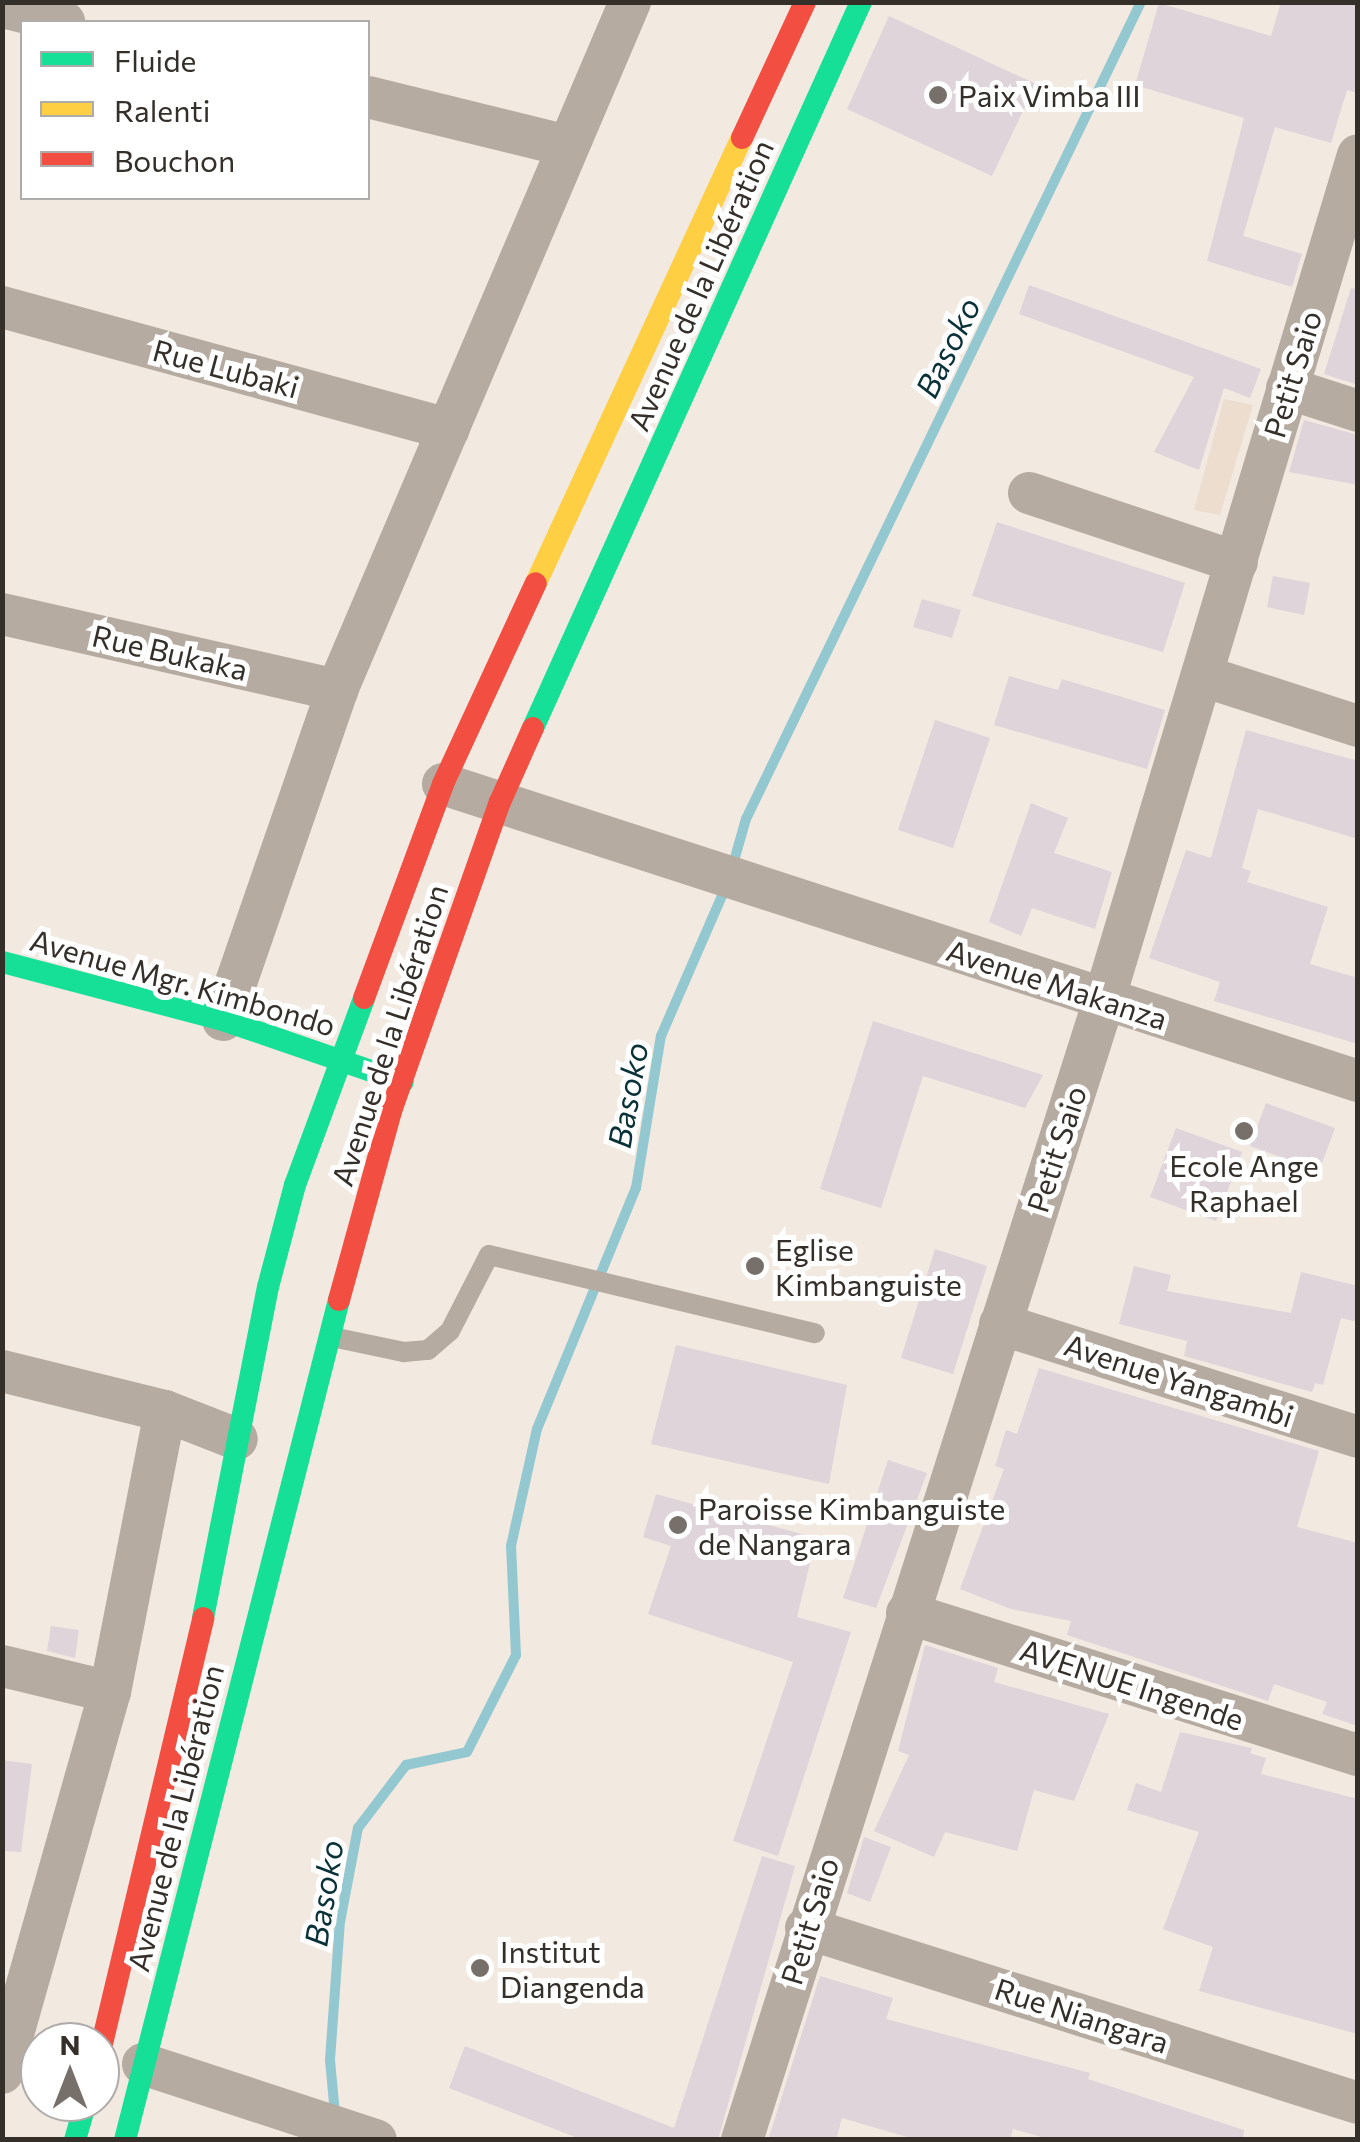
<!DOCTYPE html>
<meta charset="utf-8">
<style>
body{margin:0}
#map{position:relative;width:1360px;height:2142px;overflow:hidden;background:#f2e9e1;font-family:Commissioner,sans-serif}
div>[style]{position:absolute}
.built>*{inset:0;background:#ecddcf}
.stream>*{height:10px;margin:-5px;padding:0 5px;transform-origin:5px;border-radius:5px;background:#94c8d0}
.building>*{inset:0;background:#dfd4da}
.lane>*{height:20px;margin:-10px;padding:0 10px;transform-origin:10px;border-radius:10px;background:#b6aba0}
.street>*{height:42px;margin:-21px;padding:0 21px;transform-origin:21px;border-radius:21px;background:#b6aba0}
.fast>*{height:22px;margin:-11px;padding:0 11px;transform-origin:11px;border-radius:11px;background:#16e098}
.slow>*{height:22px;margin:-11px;padding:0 11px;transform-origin:11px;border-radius:11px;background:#ffcf43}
.jam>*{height:22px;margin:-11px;padding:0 11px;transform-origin:11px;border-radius:11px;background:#f24e42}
.dots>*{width:28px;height:28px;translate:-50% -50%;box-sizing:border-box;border:5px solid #fff;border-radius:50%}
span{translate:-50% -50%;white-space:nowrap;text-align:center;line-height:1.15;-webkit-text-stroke:10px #fff;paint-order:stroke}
.poi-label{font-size:30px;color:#352f2a}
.left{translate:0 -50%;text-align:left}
.street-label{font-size:30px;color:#352f2a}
.water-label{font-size:32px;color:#093138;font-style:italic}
.frame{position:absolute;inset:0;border:5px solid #352f2a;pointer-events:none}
.legend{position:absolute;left:20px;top:20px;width:350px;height:180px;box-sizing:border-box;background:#fff;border:2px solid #aeacaa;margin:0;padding:12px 18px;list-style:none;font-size:30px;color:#352f2a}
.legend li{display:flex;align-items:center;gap:20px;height:50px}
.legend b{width:50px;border:2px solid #aeacaa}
.north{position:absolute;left:20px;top:2022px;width:100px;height:100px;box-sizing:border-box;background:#fff;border:2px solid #aeacaa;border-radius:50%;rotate:0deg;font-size:28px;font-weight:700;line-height:40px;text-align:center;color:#352f2a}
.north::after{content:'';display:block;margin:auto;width:35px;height:45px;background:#77706a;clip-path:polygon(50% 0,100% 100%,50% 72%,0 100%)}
</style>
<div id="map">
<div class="built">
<i style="clip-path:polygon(1224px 399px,1253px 405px,1220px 515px,1194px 510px)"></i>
</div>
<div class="stream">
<i style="left:732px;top:868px;width:51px;rotate:-74.1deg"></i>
<i style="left:746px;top:819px;width:907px;rotate:-64.2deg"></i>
<i style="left:335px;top:2114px;width:54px;rotate:-95.3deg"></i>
<i style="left:330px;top:2060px;width:138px;rotate:-85.9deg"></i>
<i style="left:340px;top:1922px;width:96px;rotate:-79.2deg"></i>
<i style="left:358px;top:1828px;width:79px;rotate:-52.7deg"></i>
<i style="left:406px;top:1765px;width:62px;rotate:-12deg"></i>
<i style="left:467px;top:1752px;width:109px;rotate:-63.2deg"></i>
<i style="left:516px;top:1655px;width:109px;rotate:-92.6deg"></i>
<i style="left:511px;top:1546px;width:120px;rotate:-77.5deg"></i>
<i style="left:537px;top:1429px;width:261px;rotate:-67.7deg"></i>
<i style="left:636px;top:1188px;width:154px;rotate:-80.7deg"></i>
<i style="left:661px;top:1036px;width:166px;rotate:-66.5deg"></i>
</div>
<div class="building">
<i style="clip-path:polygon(1281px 2px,1358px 2px,1358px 93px,1347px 90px,1331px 143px,1275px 127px,1243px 236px,1302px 254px,1292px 287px,1207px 261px,1244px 118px,1135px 85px,1159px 3px,1271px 36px)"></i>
<i style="clip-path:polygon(889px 16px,1036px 84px,992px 176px,847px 109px)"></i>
<i style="clip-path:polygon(1029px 285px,1261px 369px,1250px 398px,1224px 388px,1199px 470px,1154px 452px,1194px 377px,1019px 314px)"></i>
<i style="clip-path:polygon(1351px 288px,1358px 289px,1358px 385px,1324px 374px)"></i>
<i style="clip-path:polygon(1304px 420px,1358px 435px,1358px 485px,1289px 472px)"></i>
<i style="clip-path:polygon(997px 522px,1185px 583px,1163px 652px,972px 596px)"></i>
<i style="clip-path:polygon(1273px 576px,1310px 583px,1304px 615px,1267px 607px)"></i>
<i style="clip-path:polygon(922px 599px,961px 610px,952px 638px,913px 627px)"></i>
<i style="clip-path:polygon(1009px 676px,1058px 690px,1062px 679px,1165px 710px,1147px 769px,994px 725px)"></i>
<i style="clip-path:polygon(935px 720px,990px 738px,953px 848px,898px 830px)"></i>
<i style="clip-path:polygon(1246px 730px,1358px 761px,1358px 839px,1258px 809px,1242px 868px,1251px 871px,1247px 882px,1328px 907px,1310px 964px,1358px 978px,1358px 1044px,1214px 1001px,1220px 982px,1149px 958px,1186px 850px,1211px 858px)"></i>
<i style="clip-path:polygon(1031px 803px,1068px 818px,1054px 853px,1112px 872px,1095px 929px,1032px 908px,1021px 936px,989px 922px)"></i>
<i style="clip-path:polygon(873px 1021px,1043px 1075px,1025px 1108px,923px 1076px,881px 1208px,820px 1189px)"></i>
<i style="clip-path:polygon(1266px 1103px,1335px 1128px,1319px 1171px,1250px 1146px)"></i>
<i style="clip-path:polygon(1176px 1128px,1242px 1152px,1216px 1221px,1150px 1197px)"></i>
<i style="clip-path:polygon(935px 1249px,987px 1266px,953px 1374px,901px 1358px)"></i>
<i style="clip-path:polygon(1134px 1266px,1171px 1275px,1167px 1291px,1291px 1313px,1301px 1272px,1358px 1286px,1358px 1322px,1341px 1318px,1323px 1385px,1315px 1383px,1312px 1392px,1184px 1356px,1187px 1341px,1119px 1324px)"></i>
<i style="clip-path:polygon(676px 1345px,847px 1385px,829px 1484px,651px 1444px)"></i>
<i style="clip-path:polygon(1039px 1368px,1319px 1451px,1297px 1527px,1358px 1543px,1358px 1726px,1322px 1714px,1327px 1702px,1274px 1684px,1268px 1701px,1067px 1635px,1071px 1621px,1011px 1609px,960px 1589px,1004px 1469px,995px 1466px,1006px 1430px,1017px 1434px)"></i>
<i style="clip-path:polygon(888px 1460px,927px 1473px,876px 1608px,843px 1598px)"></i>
<i style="clip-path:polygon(656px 1494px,816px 1538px,797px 1617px,851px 1632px,778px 1856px,733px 1841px,793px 1662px,648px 1614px,671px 1546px,643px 1537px)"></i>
<i style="clip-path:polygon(51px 1626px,79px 1630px,75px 1658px,47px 1651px)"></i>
<i style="clip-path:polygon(925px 1645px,998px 1668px,994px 1682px,1109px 1714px,1074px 1801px,1034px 1790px,1017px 1851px,945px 1832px,934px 1857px,874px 1831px,909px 1755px,898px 1751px)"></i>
<i style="clip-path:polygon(1180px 1732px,1252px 1748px,1250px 1753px,1266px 1758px,1261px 1774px,1358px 1799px,1358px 2034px,1199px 1991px,1213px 1947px,1163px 1929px,1199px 1832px,1127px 1810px,1136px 1783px,1161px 1792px)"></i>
<i style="clip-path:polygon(2px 1760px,32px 1764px,21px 1852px,2px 1851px)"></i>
<i style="clip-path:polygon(864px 1837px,891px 1847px,870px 1902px,847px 1893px)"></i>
<i style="clip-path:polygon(762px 1856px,795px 1866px,718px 2140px,583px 2140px,449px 2088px,465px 2046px,674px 2128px)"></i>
<i style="clip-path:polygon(820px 1976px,893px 1998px,886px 2019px,1090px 2073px,1088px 2079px,1244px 2130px,1243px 2140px,1052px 2140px,1013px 2129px,1010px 2140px,917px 2140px,842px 2118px,836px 2140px,768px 2140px)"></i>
</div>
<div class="lane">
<i style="left:332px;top:1337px;width:74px;rotate:11.8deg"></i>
<i style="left:404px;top:1352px;width:24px;rotate:-5deg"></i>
<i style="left:428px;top:1350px;width:29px;rotate:-41deg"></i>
<i style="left:450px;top:1331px;width:85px;rotate:-62.8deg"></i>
<i style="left:489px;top:1255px;width:335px;rotate:13.5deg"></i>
</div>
<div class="street">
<i style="left:2px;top:7px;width:64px;rotate:13.6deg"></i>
<i style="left:368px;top:97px;width:206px;rotate:13.8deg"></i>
<i style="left:2px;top:307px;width:463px;rotate:15.3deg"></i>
<i style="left:1287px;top:388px;width:75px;rotate:17.9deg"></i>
<i style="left:1029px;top:493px;width:219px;rotate:18.4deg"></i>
<i style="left:2px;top:614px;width:344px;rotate:12.8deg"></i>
<i style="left:1203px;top:676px;width:163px;rotate:17.9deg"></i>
<i style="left:443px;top:784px;width:962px;rotate:17.98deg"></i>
<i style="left:223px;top:1020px;width:349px;rotate:-70.9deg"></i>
<i style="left:337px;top:690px;width:748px;rotate:-66.93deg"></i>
<i style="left:1000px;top:1324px;width:375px;rotate:17.5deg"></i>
<i style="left:2px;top:1371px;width:168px;rotate:13.8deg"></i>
<i style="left:165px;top:1411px;width:77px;rotate:21.3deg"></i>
<i style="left:907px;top:1613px;width:473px;rotate:17.5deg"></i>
<i style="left:2px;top:1666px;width:111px;rotate:13.5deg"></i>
<i style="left:806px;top:1928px;width:579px;rotate:17.59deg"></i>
<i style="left:143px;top:2064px;width:245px;rotate:18.1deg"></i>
<i style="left:2px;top:2073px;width:396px;rotate:-74.2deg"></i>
<i style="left:110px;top:1692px;width:286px;rotate:-78.9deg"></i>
<i style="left:742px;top:2140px;width:1196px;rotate:-72.38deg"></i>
<i style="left:1104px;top:1000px;width:882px;rotate:-73.27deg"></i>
</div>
<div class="fast">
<i style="left:533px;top:728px;width:797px;rotate:-65.69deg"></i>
<i style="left:2px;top:962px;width:228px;rotate:14.7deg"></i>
<i style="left:223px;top:1020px;width:190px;rotate:19deg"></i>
<i style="left:203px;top:1618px;width:337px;rotate:-78.9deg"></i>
<i style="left:268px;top:1287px;width:106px;rotate:-75.2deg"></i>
<i style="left:295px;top:1185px;width:199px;rotate:-69.7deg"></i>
<i style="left:75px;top:2140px;width:40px;rotate:-74deg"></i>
<i style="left:125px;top:2140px;width:867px;rotate:-75.71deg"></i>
</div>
<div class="slow">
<i style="left:536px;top:583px;width:490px;rotate:-65.2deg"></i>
</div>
<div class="jam">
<i style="left:742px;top:138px;width:150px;rotate:-65.1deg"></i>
<i style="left:364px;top:998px;width:228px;rotate:-69.7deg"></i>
<i style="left:443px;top:784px;width:221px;rotate:-65.2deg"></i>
<i style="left:339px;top:1300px;width:196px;rotate:-74.6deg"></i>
<i style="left:391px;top:1111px;width:328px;rotate:-70.6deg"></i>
<i style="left:500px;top:802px;width:81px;rotate:-66deg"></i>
<i style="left:100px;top:2052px;width:446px;rotate:-76.6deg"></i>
</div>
<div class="dots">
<i style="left:938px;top:95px;background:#77706a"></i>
<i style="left:1244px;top:1131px;background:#77706a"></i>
<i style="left:755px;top:1266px;background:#77706a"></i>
<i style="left:678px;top:1525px;background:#77706a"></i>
<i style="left:480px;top:1968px;background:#77706a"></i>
</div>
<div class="poi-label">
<span class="left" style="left:958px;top:95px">Paix Vimba III</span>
<span style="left:1244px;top:1182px">Ecole Ange<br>Raphael</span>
<span class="left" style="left:775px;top:1266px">Eglise<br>Kimbanguiste</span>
<span class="left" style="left:698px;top:1525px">Paroisse Kimbanguiste<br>de Nangara</span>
<span class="left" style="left:500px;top:1968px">Institut<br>Diangenda</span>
</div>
<div class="street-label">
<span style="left:700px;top:285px;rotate:-66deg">Avenue de la Libération</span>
<span style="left:226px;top:368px;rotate:15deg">Rue Lubaki</span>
<span style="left:1292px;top:374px;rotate:-73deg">Petit Saio</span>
<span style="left:170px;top:652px;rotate:13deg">Rue Bukaka</span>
<span style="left:183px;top:982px;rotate:16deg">Avenue Mgr. Kimbondo</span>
<span style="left:1057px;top:984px;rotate:18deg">Avenue Makanza</span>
<span style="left:389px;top:1035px;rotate:-72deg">Avenue de la Libération</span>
<span style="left:1056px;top:1149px;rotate:-72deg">Petit Saio</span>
<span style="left:1179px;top:1380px;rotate:18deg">Avenue Yangambi</span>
<span style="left:1132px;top:1684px;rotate:18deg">AVENUE Ingende</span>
<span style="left:175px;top:1818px;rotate:-76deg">Avenue de la Libération</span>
<span style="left:809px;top:1921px;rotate:-73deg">Petit Saio</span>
<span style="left:1082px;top:2015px;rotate:18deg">Rue Niangara</span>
</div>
<div class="water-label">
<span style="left:947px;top:347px;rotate:-64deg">Basoko</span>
<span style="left:627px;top:1095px;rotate:-80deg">Basoko</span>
<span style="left:323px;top:1893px;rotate:-81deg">Basoko</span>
</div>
<div class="frame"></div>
<ul class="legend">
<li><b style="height:12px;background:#16e098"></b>Fluide</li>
<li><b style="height:12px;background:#ffcf43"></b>Ralenti</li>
<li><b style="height:12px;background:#f24e42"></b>Bouchon</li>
</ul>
<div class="north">N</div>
</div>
